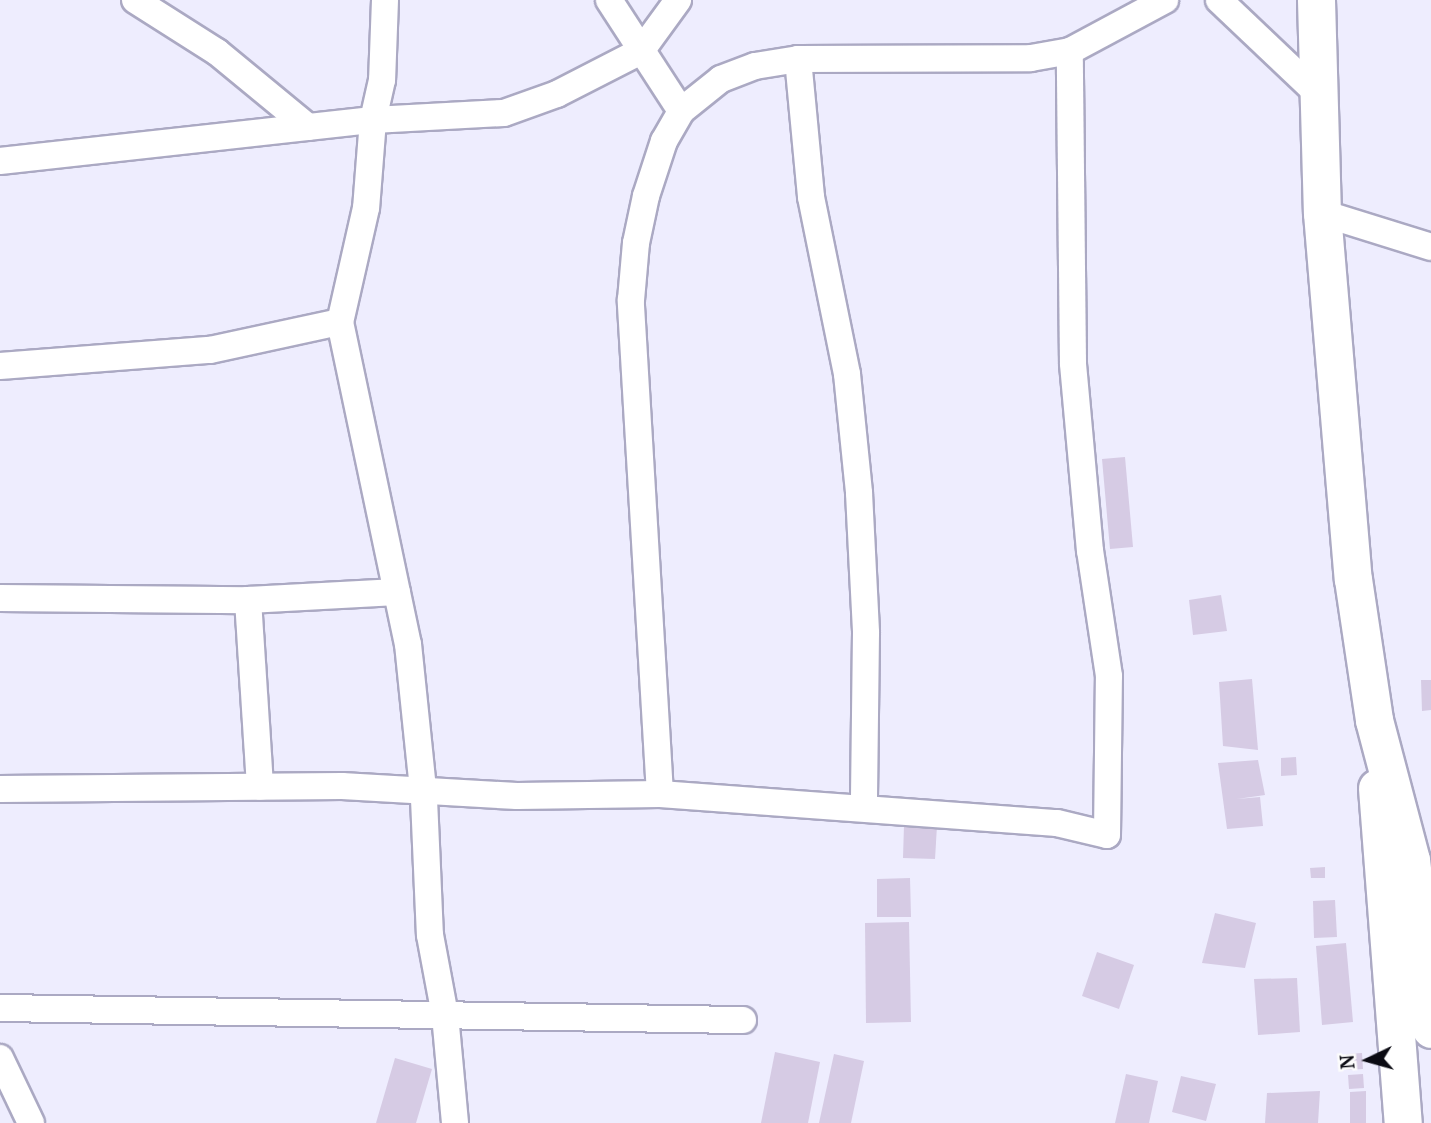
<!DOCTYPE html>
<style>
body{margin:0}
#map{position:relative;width:1431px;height:1123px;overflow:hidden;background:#eeedfe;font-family:"PT Serif",serif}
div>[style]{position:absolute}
.building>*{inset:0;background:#d6cbe4}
.roads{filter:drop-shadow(2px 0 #aba9c3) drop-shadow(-2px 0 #aba9c3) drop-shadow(0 2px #aba9c3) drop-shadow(0 -2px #aba9c3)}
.street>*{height:26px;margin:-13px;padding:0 13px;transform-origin:13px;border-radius:13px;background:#fff}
.secondary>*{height:37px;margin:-18.5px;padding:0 18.5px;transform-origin:18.5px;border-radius:18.5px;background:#fff}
span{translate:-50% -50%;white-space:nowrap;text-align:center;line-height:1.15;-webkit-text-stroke:5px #fcfcfc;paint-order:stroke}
.north{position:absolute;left:1333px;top:1025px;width:70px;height:70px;-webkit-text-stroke:5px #fcfcfc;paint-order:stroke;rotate:265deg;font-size:19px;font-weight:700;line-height:28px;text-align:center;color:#0b0b13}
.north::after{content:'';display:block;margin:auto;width:24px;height:32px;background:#0b0b13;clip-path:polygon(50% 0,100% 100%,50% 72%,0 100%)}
</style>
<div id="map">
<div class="building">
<i style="clip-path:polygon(1125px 457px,1133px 547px,1110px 549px,1102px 459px)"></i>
<i style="clip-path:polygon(1221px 595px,1227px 631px,1193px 635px,1189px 600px)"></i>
<i style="clip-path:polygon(1252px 679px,1258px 750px,1223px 746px,1219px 682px)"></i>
<i style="clip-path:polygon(1421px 680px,1431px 680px,1431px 710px,1422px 711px)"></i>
<i style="clip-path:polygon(1296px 757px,1297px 775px,1281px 776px,1281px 758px)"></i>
<i style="clip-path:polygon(1258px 760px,1265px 795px,1237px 799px,1260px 797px,1263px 826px,1227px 829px,1218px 763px)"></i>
<i style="clip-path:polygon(904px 825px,937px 826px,935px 859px,903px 858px)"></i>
<i style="clip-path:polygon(1325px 867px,1325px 878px,1311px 878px,1310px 868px)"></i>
<i style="clip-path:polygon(910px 878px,911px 917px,877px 917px,877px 879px)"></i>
<i style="clip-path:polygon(1335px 900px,1337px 937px,1314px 938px,1313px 901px)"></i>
<i style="clip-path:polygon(1215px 913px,1256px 923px,1245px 968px,1202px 963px)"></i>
<i style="clip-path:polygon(909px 922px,911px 1022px,866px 1023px,865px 923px)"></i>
<i style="clip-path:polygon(1346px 943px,1353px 1022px,1322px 1025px,1316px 946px)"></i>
<i style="clip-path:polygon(1097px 952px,1134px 965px,1119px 1009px,1082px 996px)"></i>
<i style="clip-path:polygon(1297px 978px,1300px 1032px,1258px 1035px,1254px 979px)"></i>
<i style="clip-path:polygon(775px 1052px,820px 1062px,808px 1123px,761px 1123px)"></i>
<i style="clip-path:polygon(1362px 1053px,1363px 1069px,1346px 1070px,1346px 1054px)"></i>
<i style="clip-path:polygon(834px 1054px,864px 1061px,851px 1123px,819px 1123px)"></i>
<i style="clip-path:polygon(395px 1058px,432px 1069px,416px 1123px,376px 1123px)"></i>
<i style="clip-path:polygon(1126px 1074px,1158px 1081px,1149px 1123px,1115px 1123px)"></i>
<i style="clip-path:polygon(1363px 1074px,1364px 1088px,1349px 1089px,1348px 1075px)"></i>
<i style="clip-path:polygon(1181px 1076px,1216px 1084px,1206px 1121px,1172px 1112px)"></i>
<i style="clip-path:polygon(1320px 1091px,1318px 1123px,1265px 1123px,1267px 1093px)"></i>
<i style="clip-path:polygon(1366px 1091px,1366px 1123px,1350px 1123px,1350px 1092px)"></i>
</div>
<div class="roads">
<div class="street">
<i style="left:135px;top:0;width:97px;rotate:32.4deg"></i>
<i style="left:217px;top:52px;width:118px;rotate:39.5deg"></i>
<i style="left:385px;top:0;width:80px;rotate:92.1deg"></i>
<i style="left:382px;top:80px;width:41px;rotate:102.7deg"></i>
<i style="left:373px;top:120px;width:88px;rotate:94.5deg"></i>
<i style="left:366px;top:208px;width:117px;rotate:102.8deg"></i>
<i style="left:340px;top:322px;width:329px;rotate:78.1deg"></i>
<i style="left:408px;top:644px;width:156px;rotate:84.1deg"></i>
<i style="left:424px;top:799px;width:136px;rotate:87.5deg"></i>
<i style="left:430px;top:935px;width:81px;rotate:79.4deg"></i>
<i style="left:445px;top:1015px;width:108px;rotate:84.7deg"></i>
<i style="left:609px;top:0;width:132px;rotate:57deg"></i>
<i style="left:1219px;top:0;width:139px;rotate:43.5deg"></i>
<i style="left:798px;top:59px;width:139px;rotate:84.6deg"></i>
<i style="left:811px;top:197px;width:181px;rotate:78.5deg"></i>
<i style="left:847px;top:374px;width:120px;rotate:84.2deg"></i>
<i style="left:859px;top:493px;width:140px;rotate:87.1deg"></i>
<i style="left:866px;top:633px;width:174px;rotate:90.7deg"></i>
<i style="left:0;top:161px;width:375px;rotate:-6.3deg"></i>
<i style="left:373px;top:120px;width:131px;rotate:-3.1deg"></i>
<i style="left:504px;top:113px;width:56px;rotate:-19.7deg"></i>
<i style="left:557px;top:94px;width:94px;rotate:-27.1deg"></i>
<i style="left:641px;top:51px;width:63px;rotate:-54deg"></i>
<i style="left:1322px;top:213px;width:114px;rotate:17.3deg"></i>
<i style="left:0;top:366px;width:211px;rotate:-4.4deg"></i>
<i style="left:210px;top:350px;width:133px;rotate:-12.2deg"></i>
<i style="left:0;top:598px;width:248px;rotate:0.5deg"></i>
<i style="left:248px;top:600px;width:149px;rotate:-3.1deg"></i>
<i style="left:248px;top:600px;width:187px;rotate:86.3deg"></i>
<i style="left:0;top:789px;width:342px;rotate:-0.5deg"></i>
<i style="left:342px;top:786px;width:175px;rotate:3.3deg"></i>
<i style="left:517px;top:796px;width:143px;rotate:-0.8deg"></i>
<i style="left:660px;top:794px;width:398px;rotate:4.2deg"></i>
<i style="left:1057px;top:823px;width:51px;rotate:13.5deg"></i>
<i style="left:1107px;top:835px;width:159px;rotate:-89.3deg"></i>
<i style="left:1109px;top:676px;width:126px;rotate:-98.6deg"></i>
<i style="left:1090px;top:551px;width:189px;rotate:-95.2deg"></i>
<i style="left:1073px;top:363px;width:312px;rotate:-90.6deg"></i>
<i style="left:660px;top:794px;width:495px;rotate:-93.4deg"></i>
<i style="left:631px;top:300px;width:57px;rotate:-85deg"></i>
<i style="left:636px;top:243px;width:48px;rotate:-78deg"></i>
<i style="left:646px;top:196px;width:58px;rotate:-71.9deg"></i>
<i style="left:664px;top:141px;width:34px;rotate:-60deg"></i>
<i style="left:681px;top:111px;width:51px;rotate:-38.7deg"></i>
<i style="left:721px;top:79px;width:36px;rotate:-21deg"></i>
<i style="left:755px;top:66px;width:44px;rotate:-9.2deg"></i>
<i style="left:798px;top:59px;width:233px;rotate:-0.2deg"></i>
<i style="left:1031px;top:58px;width:40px;rotate:-10deg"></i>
<i style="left:1070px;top:51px;width:108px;rotate:-28.2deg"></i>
<i style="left:0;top:1008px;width:743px;rotate:0.93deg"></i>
<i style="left:0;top:1058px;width:72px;rotate:64.5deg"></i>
</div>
<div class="secondary">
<i style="left:1316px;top:0;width:213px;rotate:88.4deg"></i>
<i style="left:1322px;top:213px;width:367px;rotate:85.2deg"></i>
<i style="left:1353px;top:579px;width:143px;rotate:81.5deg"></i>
<i style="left:1374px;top:720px;width:145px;rotate:75.2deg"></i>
<i style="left:1411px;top:860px;width:170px;rotate:83.3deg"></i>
<i style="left:1377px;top:788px;width:336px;rotate:85.6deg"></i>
</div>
</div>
<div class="north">N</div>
</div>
